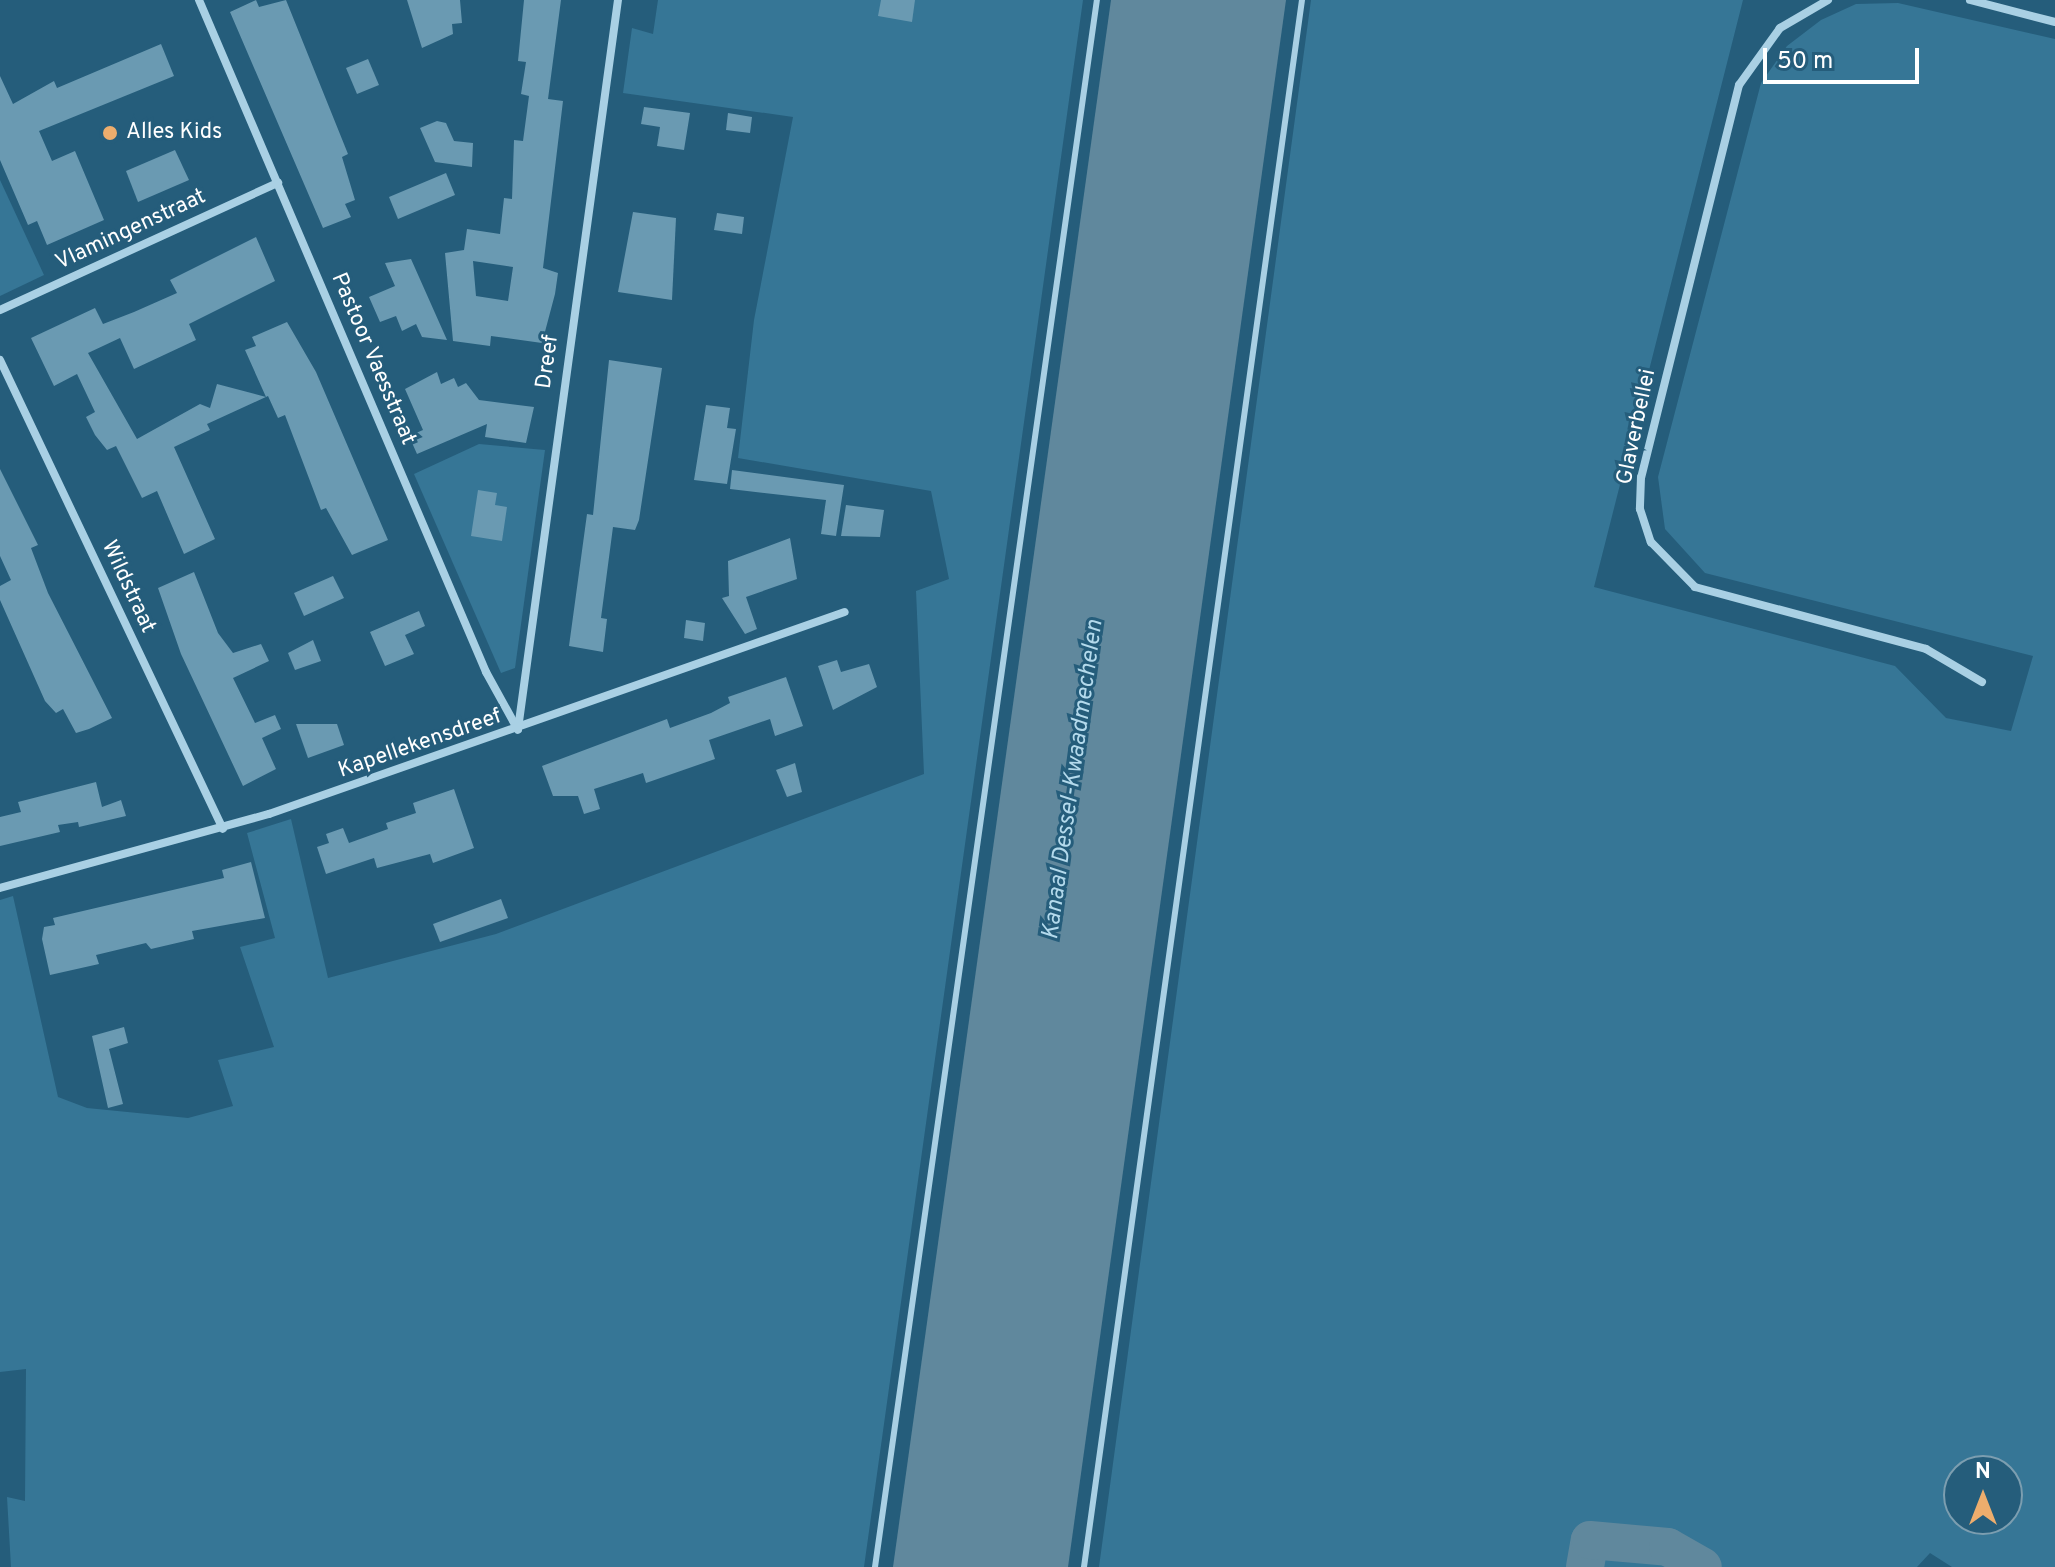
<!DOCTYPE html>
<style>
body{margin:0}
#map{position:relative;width:2055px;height:1567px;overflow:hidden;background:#255d7b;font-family:Overpass,sans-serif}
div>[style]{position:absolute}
.green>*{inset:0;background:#367696}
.water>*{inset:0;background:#60889d}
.river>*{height:38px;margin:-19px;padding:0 19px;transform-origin:19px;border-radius:19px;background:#60889d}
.building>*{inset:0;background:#6a9ab2}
.lane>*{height:6px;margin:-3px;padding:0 3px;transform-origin:3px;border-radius:3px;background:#a9d0e4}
.street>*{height:8px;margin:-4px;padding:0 4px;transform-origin:4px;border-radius:4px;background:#a9d0e4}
.dots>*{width:22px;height:22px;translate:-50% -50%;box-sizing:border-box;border:4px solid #255d7b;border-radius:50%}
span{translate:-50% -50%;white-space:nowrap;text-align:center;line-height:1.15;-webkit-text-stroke:6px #255d7b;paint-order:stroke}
.poi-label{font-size:22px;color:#fff}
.left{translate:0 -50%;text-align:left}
.street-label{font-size:22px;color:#fff}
.water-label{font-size:24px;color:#b4daec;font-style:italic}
.north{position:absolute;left:1943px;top:1455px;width:80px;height:80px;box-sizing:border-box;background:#255d7b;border:2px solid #7c9eb0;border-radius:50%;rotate:0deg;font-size:22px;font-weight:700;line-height:32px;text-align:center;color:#fff}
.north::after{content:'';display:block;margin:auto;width:28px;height:36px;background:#edad6d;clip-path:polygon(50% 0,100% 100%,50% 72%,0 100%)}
.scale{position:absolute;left:1763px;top:48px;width:156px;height:36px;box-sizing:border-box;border:4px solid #fff;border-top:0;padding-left:10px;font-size:24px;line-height:28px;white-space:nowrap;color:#fff;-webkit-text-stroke:6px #255d7b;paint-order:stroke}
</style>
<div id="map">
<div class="green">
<i style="clip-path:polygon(658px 0,1083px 0,864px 1567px,11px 1567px,7px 1497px,25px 1501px,26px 1369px,0 1372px,0 900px,13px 896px,58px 1097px,87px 1108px,188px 1118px,233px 1106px,218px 1060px,274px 1047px,240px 947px,275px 938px,247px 833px,291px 819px,328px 978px,496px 934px,924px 774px,916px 591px,949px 579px,931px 491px,738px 458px,754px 320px,793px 117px,623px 93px,632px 28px,653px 34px)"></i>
<i style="clip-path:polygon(evenodd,1311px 0,1743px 0,1594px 587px,1895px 666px,1946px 718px,2011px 731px,2033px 656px,1705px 573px,1665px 529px,1658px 477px,1761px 83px,1787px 46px,1821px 20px,1856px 4px,1898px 3px,2055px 39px,2055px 1567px,1952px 1567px,1930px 1553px,1917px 1567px,1099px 1567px,1311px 0,1959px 1471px,2007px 1471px,2007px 1519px,1959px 1519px,1959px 1471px)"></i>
<i style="clip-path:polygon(0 180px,44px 275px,0 296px)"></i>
<i style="clip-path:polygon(479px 444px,545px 450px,515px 668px,501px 673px,414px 474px)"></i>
</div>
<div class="water">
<i style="clip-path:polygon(1111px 0,1286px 0,1068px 1567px,893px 1567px)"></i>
</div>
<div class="river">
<i style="left:1585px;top:1567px;width:27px;rotate:-80deg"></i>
<i style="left:1590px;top:1540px;width:78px;rotate:5.1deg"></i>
<i style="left:1668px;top:1547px;width:40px;rotate:29.7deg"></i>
</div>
<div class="building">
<i style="clip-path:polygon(256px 0,259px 7px,286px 0,348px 154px,342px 157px,355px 200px,345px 204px,351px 217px,323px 228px,230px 12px)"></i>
<i style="clip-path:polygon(407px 0,460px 0,462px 23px,452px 24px,453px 34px,422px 48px)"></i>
<i style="clip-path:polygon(evenodd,524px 0,561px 0,548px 99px,563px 101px,543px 268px,558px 273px,555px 294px,542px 343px,491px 336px,490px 346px,453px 341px,445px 253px,464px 250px,467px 229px,500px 234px,504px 198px,512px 199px,514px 140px,523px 141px,529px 96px,521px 94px,526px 62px,518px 61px,524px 0,473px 261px,513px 267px,508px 301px,476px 296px,473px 261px)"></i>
<i style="clip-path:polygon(881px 0,915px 0,912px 22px,878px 16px)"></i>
<i style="clip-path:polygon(161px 44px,174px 76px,39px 131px,52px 161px,75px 151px,104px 220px,47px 245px,37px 221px,28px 225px,0 160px,0 76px,13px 104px,54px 81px,57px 88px)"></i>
<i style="clip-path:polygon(368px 59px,379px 85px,357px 94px,346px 68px)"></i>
<i style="clip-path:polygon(644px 107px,690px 113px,684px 150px,657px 146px,660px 127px,641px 124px)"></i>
<i style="clip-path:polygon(728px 113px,752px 117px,750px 133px,726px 130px)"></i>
<i style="clip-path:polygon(437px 121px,446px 123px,454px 141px,473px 143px,472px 167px,435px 162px,420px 128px)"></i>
<i style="clip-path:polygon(175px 150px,189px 180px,138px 202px,126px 171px)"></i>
<i style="clip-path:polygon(446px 173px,455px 195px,398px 219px,389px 197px)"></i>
<i style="clip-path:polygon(633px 212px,676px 218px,672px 300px,618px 292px)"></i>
<i style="clip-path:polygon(717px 213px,744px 217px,742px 234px,714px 230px)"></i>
<i style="clip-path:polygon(256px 237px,275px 281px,189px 324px,196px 340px,134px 369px,120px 338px,88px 353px,137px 439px,200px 404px,210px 408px,217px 384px,266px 397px,245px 350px,256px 346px,252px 337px,287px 322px,316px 372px,388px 540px,352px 555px,326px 508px,321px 510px,285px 415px,278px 418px,268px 396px,207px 424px,210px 430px,174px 447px,215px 539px,184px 554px,157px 491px,142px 498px,116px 446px,107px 450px,95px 435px,86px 417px,95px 412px,77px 374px,54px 386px,31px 338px,95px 308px,103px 324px,134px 312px,177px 293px,170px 280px)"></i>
<i style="clip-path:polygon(411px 259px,447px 340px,422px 337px,416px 324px,402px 331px,396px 316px,380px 322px,369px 297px,395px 286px,385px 263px)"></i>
<i style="clip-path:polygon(609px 360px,662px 368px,639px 520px,635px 530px,613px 527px,601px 618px,607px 619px,603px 652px,569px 646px,587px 514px,593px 515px)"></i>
<i style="clip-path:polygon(437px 372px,441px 384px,454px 378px,458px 387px,466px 383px,479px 400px,534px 407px,526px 443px,485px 437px,487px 424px,417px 454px,409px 436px,423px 430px,405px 389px)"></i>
<i style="clip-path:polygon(706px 405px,730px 408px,727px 428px,736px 429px,727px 484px,694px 480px)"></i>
<i style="clip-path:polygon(0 469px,38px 545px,31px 548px,48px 593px,112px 718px,89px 729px,76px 733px,63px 709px,56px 713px,45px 701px,0 600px,0 586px,11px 580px,0 556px)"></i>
<i style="clip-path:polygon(732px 470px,844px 485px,836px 536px,821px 534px,826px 500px,730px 489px)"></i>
<i style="clip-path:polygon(478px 490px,497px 493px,495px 505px,507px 507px,502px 541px,471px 536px)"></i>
<i style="clip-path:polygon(846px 505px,884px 510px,880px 537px,841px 536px)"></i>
<i style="clip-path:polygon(790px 538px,797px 579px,746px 597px,757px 629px,745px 634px,722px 598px,729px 596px,728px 561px)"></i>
<i style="clip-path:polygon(194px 572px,218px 633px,233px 653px,261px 644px,269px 661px,233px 678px,255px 723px,275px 715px,281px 729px,262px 738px,276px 769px,243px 786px,181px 654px,158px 588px)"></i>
<i style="clip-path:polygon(333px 576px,344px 598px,304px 616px,294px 593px)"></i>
<i style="clip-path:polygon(419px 611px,425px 626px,405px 635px,414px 654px,385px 666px,370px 632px)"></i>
<i style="clip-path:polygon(686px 620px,705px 623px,703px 641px,684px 638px)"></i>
<i style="clip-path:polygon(313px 640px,321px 661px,295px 670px,288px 653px)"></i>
<i style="clip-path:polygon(837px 660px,841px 672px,869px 664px,877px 687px,833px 710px,818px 666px)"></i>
<i style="clip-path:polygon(786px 677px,803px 726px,775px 736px,770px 719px,709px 740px,715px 759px,646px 783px,643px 773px,594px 789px,600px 809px,584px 814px,578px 796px,553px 796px,542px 766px,667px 719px,670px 728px,711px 713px,730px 703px,728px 697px)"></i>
<i style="clip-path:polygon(296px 724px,337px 724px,344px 745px,308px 758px)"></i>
<i style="clip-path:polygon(795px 763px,802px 792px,787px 797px,776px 770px)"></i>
<i style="clip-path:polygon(96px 782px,102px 807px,121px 800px,126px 816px,79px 827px,78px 822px,58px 825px,60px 832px,0 846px,0 817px,21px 812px,18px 802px)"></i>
<i style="clip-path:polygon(454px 789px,474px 848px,433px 863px,430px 854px,377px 868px,374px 858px,326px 874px,317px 847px,329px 843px,326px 834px,343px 828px,349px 843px,388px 829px,386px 823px,416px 813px,413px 803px)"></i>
<i style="clip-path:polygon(251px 862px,265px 918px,192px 931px,194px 939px,151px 949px,146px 943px,96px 955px,99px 964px,50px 975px,42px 939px,44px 927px,55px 925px,53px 918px,224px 878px,222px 870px)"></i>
<i style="clip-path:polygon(501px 899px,508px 918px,440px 942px,433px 924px)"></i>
<i style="clip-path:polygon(124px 1027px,128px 1043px,109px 1049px,123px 1104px,108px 1108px,92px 1036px)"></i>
</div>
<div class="lane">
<i style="left:875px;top:1567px;width:1583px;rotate:-81.94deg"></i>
<i style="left:1084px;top:1567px;width:1582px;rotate:-82.08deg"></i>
</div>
<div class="street">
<i style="left:199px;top:0;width:731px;rotate:66.87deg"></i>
<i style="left:486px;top:672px;width:66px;rotate:61.1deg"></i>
<i style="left:1828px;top:0;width:56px;rotate:149.7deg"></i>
<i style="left:1780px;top:28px;width:70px;rotate:125.7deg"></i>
<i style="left:1739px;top:85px;width:404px;rotate:104deg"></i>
<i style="left:1641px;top:477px;width:32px;rotate:92deg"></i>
<i style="left:1640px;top:509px;width:35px;rotate:72deg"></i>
<i style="left:1651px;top:542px;width:63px;rotate:45.6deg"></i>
<i style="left:1695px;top:587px;width:239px;rotate:15deg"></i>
<i style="left:1926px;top:649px;width:65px;rotate:30.5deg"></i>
<i style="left:1970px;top:0;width:88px;rotate:14.5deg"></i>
<i style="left:0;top:310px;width:306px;rotate:-24.6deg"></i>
<i style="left:0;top:360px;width:519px;rotate:64.57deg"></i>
<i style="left:518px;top:729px;width:736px;rotate:-82.19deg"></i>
<i style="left:0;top:888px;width:279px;rotate:-15.4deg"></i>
<i style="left:269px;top:814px;width:610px;rotate:-19.33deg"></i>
</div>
<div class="dots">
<i style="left:110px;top:133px;background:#edad6d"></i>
</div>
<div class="poi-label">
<span class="left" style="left:126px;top:133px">Alles Kids</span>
</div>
<div class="street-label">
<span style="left:131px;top:230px;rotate:-25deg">Vlamingenstraat</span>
<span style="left:373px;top:359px;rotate:67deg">Pastoor Vaesstraat</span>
<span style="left:548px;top:362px;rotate:-82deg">Dreef</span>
<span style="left:1637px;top:427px;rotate:-78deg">Glaverbellei</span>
<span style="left:128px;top:587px;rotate:65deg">Wildstraat</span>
<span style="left:420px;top:744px;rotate:-19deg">Kapellekensdreef</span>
</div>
<div class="water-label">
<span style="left:1074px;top:780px;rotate:-82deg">Kanaal Dessel-Kwaadmechelen</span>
</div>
<div class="north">N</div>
<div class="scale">50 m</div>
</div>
